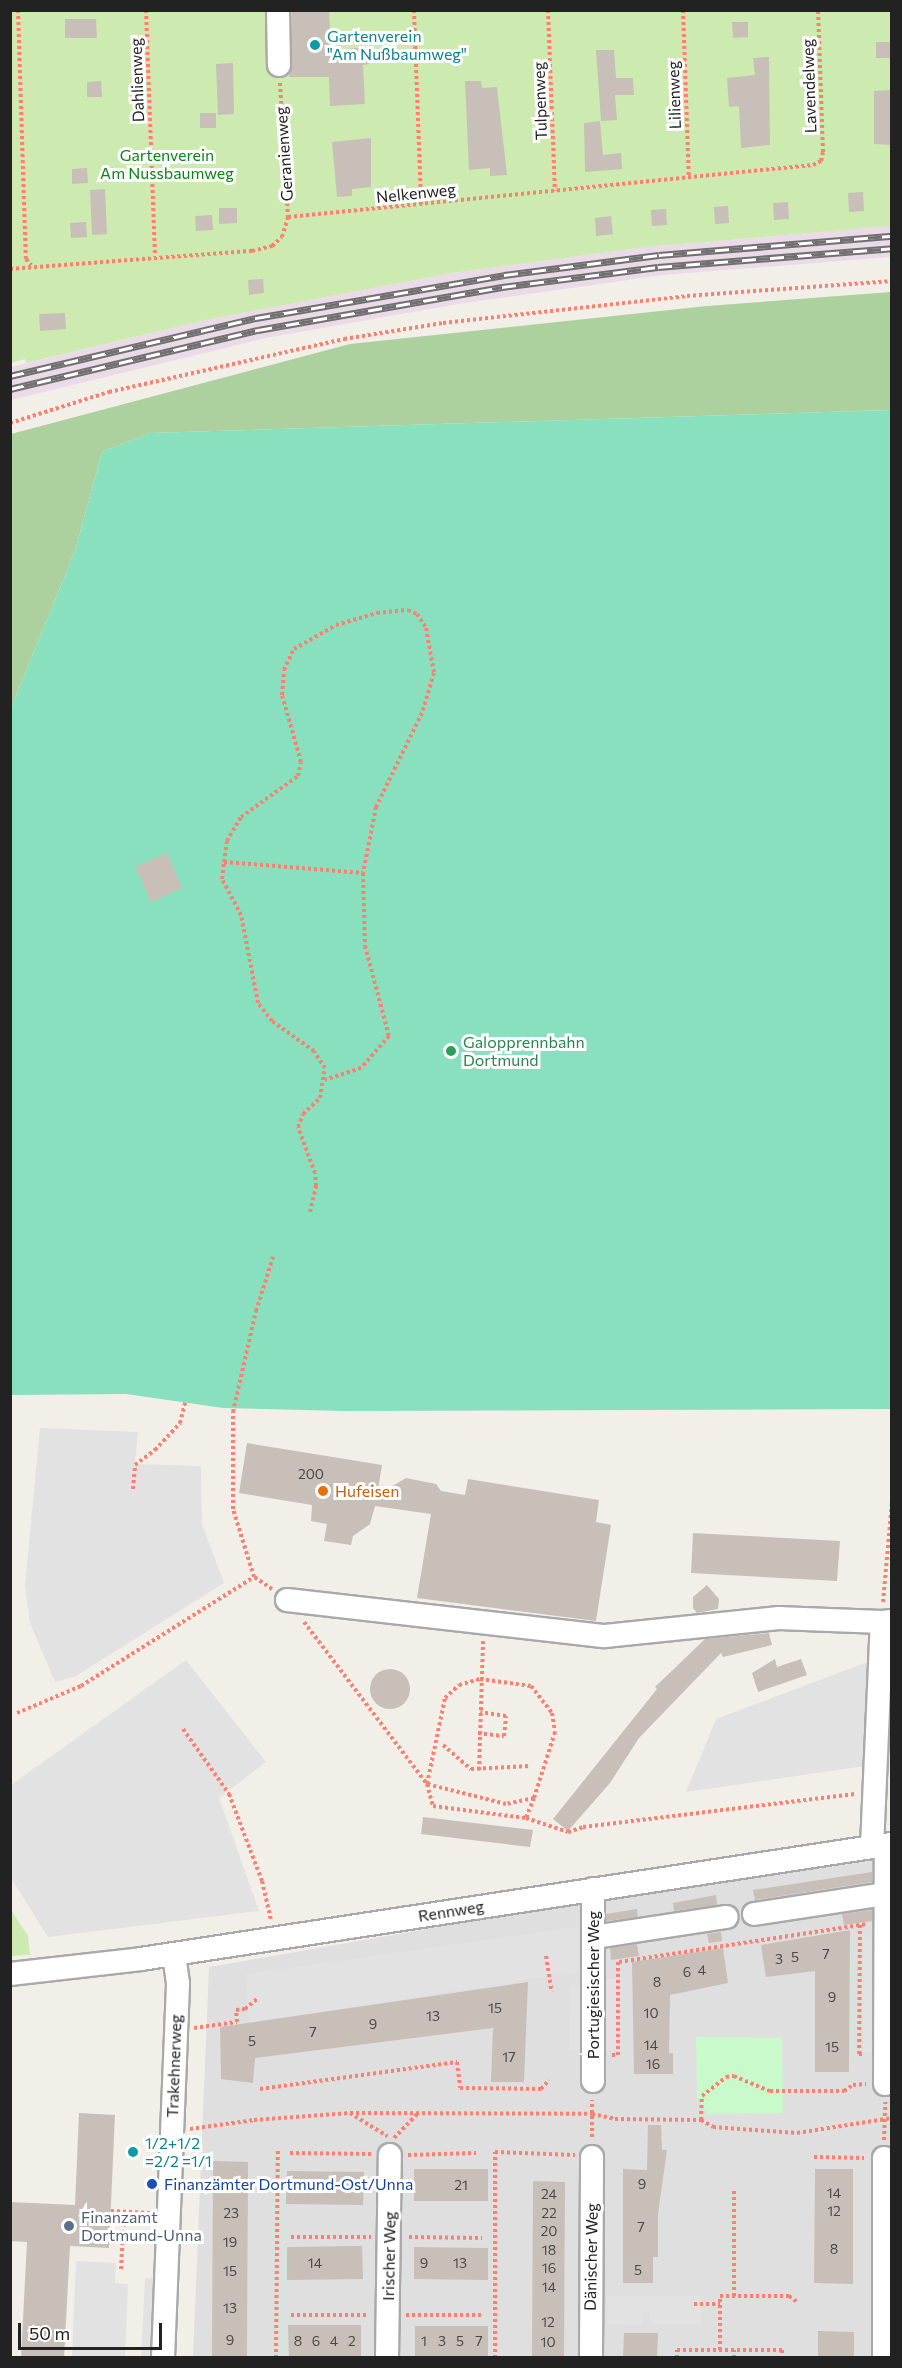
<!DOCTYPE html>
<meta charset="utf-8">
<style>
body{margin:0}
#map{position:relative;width:902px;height:2368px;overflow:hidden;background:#f2efe9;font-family:Commissioner,sans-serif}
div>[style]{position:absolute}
.residential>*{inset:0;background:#e0dfdf}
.industrial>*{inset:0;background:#ebdbe8}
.grass>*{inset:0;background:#cdebb0}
.forest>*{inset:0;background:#add19e}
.park>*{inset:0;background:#c8facc}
.pitch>*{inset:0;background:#88e0be}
.parking>*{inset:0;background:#e2e2e2}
.building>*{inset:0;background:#c7bfb8}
.round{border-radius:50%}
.path>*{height:4px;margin-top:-2px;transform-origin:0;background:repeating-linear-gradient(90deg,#fa8072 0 3px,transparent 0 6px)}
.roads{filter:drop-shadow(2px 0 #a9a9a9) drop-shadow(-2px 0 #a9a9a9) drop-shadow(0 2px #a9a9a9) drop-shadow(0 -2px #a9a9a9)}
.minor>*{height:22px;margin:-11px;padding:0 11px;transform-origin:11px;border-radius:11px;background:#fff}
.rail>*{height:7px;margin-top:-3.5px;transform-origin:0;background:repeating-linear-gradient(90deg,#fff 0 14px,#707070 0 28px);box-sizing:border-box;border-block:2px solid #707070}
.dots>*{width:16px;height:16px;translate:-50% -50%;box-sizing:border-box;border:3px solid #fff;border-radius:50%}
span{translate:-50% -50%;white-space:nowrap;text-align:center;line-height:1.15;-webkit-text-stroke:6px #fff;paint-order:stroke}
.number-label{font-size:14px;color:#4b4948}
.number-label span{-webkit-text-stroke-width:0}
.culture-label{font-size:16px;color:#0d838f}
.left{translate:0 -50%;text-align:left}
.street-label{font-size:16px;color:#222}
.park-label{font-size:16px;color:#0c8416}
.leisure-label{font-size:16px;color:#27864d}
.food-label{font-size:16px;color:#c56008}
.transit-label{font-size:16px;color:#164399}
.service-label{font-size:16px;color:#4e5e75}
.frame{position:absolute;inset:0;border:12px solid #222;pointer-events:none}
.scale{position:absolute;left:18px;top:2323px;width:144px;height:27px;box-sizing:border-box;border:3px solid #222;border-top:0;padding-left:8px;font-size:18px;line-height:21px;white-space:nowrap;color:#222;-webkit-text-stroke:4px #fff;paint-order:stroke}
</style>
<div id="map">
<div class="residential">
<i style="clip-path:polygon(891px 1858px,891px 2357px,193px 2358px,209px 1967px,594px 1900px)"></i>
</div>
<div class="industrial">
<i style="clip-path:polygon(891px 226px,891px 257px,663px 275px,458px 304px,266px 338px,11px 400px,11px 367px,206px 320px,452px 273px,646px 247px)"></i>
</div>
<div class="grass">
<i style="clip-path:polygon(10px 11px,891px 11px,891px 226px,646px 247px,452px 273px,206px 320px,26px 363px,25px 359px,11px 363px)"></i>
<i style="clip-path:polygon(11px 1910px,28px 1936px,30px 1955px,11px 1956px)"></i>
</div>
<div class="forest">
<i style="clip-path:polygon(891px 292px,891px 410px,150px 433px,102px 452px,75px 551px,11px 708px,11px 434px,350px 344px,707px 306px)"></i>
</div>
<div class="park">
<i style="clip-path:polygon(696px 2037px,782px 2038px,783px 2113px,707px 2114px,697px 2097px)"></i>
</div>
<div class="pitch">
<i style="clip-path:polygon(891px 410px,891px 1409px,344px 1411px,223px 1408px,126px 1394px,11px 1395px,11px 708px,75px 551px,102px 452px,150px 433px)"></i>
</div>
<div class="parking">
<i style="clip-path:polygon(40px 1428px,138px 1432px,135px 1464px,201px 1466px,202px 1524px,224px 1583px,76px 1676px,55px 1682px,30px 1623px,25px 1586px)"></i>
<i style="clip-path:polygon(186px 1660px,266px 1762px,219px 1798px,259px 1911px,48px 1937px,11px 1878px,11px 1785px)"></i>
<i style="clip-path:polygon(870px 1661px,865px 1766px,686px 1792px,716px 1719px)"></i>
<i style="clip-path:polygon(888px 1670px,891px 1670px,891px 1766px,882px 1767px)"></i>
<i style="clip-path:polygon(578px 1927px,578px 1972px,249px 2023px,246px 1974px)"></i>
<i style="clip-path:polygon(863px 1936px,878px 1937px,878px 2052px,863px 2052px)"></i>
<i style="clip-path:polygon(601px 1979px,616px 1979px,616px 2051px,601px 2051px)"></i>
<i style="clip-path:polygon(570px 1985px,585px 1985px,584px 2051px,569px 2050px)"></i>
<i style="clip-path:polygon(76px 2261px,116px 2263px,115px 2283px,128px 2284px,125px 2357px,72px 2357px)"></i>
<i style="clip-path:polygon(145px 2278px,161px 2279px,157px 2357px,141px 2358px)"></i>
<i style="clip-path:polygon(607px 2296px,701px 2296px,701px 2324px,650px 2324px,649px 2311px,642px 2311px,642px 2325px,607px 2324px)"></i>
</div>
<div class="building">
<i style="clip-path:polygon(292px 10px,329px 10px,331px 45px,335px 45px,336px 50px,368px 47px,369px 64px,363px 65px,365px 104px,330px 106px,329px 77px,289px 77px,292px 65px)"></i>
<i style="clip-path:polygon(65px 19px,96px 19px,97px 38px,65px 38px)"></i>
<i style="clip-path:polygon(732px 22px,748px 22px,748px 37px,733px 38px)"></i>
<i style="clip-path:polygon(876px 42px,891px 42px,891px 58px,876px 58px)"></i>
<i style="clip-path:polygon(596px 50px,614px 50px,616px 78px,633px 78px,634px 95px,615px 95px,617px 120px,601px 121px)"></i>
<i style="clip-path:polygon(769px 57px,770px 145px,741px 148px,739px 106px,729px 107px,727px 78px,755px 75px,753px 58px)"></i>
<i style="clip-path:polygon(233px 63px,234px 114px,218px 115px,216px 64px)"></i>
<i style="clip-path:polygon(101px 81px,102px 97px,87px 97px,87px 82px)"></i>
<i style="clip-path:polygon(465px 81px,481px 81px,482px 88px,497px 87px,507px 175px,490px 176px,490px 168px,469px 170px)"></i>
<i style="clip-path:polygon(891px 90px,891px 145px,874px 144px,874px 91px)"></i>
<i style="clip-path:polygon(200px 113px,216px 113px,216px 128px,200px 128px)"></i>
<i style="clip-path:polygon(600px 121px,603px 155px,621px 153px,622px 169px,585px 172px,584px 123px)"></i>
<i style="clip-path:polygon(371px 138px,371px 187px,352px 189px,352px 196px,337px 197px,332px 142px)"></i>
<i style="clip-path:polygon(87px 168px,88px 183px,72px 184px,72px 169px)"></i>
<i style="clip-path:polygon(105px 189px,107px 234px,92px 235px,90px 190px)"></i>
<i style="clip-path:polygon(863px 192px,864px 211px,849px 212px,848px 193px)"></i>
<i style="clip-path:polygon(788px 202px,789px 219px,774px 220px,773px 203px)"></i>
<i style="clip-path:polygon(728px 206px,729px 223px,715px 224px,714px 207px)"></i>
<i style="clip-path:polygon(219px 208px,237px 208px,237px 223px,219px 224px)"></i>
<i style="clip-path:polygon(666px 209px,667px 225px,652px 226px,651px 210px)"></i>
<i style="clip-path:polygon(212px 215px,213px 230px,196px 231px,195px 216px)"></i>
<i style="clip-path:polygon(611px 216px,613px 234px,596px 236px,595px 218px)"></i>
<i style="clip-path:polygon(86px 222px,87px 237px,71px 238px,70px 223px)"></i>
<i style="clip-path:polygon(263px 279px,264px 293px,249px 295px,248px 280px)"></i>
<i style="clip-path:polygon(65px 313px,66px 329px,40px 331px,39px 314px)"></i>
<i style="clip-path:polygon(167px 853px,182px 888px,151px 902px,135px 867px)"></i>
<i style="clip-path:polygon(247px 1443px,382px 1465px,377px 1495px,406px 1478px,436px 1484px,441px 1491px,465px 1495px,468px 1479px,599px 1500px,596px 1522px,611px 1525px,596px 1621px,417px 1598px,431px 1514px,375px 1506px,370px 1524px,353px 1536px,351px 1545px,324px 1541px,327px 1524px,311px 1521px,312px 1505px,239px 1493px)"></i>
<i style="clip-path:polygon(693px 1533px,840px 1541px,837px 1581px,691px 1573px)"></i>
<i style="clip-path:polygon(707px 1585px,719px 1599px,718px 1609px,697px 1613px,693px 1608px,693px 1597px)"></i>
<i style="clip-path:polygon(769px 1633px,772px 1645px,723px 1657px,721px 1653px,639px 1738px,610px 1783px,568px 1831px,553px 1819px,657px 1689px,655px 1687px,705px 1639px)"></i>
<i style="clip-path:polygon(775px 1659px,777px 1667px,801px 1659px,807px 1675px,758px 1692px,752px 1673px)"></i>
<i class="round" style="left:370px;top:1669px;width:40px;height:40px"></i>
<i style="clip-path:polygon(423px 1817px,533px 1830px,530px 1847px,421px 1834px)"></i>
<i style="clip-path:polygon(872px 1872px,872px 1882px,755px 1900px,753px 1890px)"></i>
<i style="clip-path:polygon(716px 1895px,717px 1905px,674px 1911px,673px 1903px)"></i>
<i style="clip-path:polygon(637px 1909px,638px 1917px,606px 1921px,606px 1914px)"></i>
<i style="clip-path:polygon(872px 1910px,872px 1921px,844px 1925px,842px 1914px)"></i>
<i style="clip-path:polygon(850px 1930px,849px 2072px,815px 2072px,815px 1971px,766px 1977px,761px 1945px)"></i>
<i style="clip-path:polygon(721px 1932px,722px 1941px,709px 1943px,707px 1934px)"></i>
<i style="clip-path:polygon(637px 1944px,639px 1956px,611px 1960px,610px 1948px)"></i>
<i style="clip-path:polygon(723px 1948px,728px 1983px,670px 1995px,669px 2053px,673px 2053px,673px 2074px,634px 2074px,632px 1962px)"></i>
<i style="clip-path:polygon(528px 1982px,524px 2082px,491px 2082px,493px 2028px,255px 2058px,253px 2083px,221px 2079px,220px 2027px)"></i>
<i style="clip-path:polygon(79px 2113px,115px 2115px,109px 2248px,70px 2246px,64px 2358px,21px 2358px,27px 2242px,10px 2241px,10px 2202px,75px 2205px)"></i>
<i style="clip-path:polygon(648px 2125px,661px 2125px,662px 2150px,667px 2150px,658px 2214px,658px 2257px,653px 2257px,653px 2283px,623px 2283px,623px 2169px,647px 2170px)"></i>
<i style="clip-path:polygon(213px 2161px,248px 2162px,247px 2358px,212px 2358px)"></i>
<i style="clip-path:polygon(414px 2169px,488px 2169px,488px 2201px,414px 2201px)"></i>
<i style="clip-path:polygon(815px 2169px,853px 2169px,853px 2284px,814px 2283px)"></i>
<i style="clip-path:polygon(287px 2171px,364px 2172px,363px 2205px,286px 2204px)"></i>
<i style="clip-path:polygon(533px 2181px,565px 2182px,564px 2358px,532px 2358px)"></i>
<i style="clip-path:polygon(362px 2246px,363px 2279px,287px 2280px,287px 2247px)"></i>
<i style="clip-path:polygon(414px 2247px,488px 2248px,488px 2280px,414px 2279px)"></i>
<i style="clip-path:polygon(288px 2325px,361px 2325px,361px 2357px,289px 2358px)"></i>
<i style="clip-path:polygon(415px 2326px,488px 2326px,488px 2356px,415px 2357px)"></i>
<i style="clip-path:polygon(818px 2331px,854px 2332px,854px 2358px,818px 2358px)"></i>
<i style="clip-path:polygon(624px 2333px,658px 2333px,657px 2358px,623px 2358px)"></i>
</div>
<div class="path">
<i style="left:18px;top:10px;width:249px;rotate:88.2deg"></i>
<i style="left:26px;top:259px;width:8px;rotate:50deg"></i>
<i style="left:146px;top:10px;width:246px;rotate:87.9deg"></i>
<i style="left:414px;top:10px;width:194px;rotate:87.9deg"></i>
<i style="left:548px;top:10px;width:181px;rotate:87.8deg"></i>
<i style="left:683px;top:10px;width:168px;rotate:88deg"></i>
<i style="left:280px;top:83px;width:134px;rotate:86.6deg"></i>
<i style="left:10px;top:269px;width:243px;rotate:-4.3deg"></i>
<i style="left:252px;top:251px;width:21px;rotate:-14deg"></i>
<i style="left:272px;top:246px;width:13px;rotate:-42deg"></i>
<i style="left:282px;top:237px;width:21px;rotate:-73deg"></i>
<i style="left:288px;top:217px;width:528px;rotate:-5.66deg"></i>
<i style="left:813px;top:165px;width:9px;rotate:-27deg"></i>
<i style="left:821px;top:161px;width:9px;rotate:-77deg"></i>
<i style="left:823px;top:152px;width:142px;rotate:-92deg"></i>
<i style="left:10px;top:423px;width:104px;rotate:-17.4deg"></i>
<i style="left:109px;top:392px;width:241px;rotate:-12.7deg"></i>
<i style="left:344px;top:339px;width:100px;rotate:-9.2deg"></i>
<i style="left:443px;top:323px;width:245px;rotate:-6.3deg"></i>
<i style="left:687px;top:296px;width:206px;rotate:-4.2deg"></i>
<i style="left:224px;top:862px;width:139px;rotate:4.5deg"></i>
<i style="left:310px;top:1212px;width:27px;rotate:-77deg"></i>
<i style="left:316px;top:1186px;width:13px;rotate:-94deg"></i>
<i style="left:315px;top:1173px;width:49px;rotate:-110.3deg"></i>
<i style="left:298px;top:1127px;width:14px;rotate:-69deg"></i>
<i style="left:303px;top:1114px;width:23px;rotate:-43deg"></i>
<i style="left:320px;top:1098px;width:30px;rotate:-81deg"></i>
<i style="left:325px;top:1068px;width:20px;rotate:-123deg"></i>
<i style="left:314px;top:1051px;width:52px;rotate:-144.5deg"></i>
<i style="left:272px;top:1021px;width:23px;rotate:-128deg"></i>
<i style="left:258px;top:1003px;width:90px;rotate:-100.9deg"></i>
<i style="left:241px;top:915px;width:41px;rotate:-117.8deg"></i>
<i style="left:222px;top:879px;width:17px;rotate:-83deg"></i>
<i style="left:224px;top:862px;width:21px;rotate:-82deg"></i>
<i style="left:227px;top:841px;width:28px;rotate:-60deg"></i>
<i style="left:241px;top:817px;width:70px;rotate:-35.7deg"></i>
<i style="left:298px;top:776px;width:14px;rotate:-78deg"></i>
<i style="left:301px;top:762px;width:70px;rotate:-105.8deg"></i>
<i style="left:282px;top:695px;width:25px;rotate:-85deg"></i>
<i style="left:284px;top:670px;width:23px;rotate:-65deg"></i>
<i style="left:294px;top:649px;width:48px;rotate:-29.7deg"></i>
<i style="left:336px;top:625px;width:43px;rotate:-16.3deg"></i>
<i style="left:377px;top:613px;width:31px;rotate:-6deg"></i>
<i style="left:408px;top:610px;width:10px;rotate:24deg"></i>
<i style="left:417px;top:614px;width:17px;rotate:57deg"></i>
<i style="left:426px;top:628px;width:46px;rotate:79.9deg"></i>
<i style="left:434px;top:673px;width:42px;rotate:106.7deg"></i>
<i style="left:422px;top:713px;width:105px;rotate:116.1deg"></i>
<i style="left:376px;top:807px;width:67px;rotate:101.1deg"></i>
<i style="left:363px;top:873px;width:73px;rotate:88.4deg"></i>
<i style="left:365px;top:946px;width:93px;rotate:75.1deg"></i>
<i style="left:389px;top:1036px;width:43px;rotate:131.2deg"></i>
<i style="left:361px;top:1068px;width:38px;rotate:162deg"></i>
<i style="left:133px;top:1489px;width:24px;rotate:-85deg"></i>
<i style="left:135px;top:1465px;width:25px;rotate:-37deg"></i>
<i style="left:155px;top:1450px;width:37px;rotate:-47deg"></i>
<i style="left:180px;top:1423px;width:21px;rotate:-76deg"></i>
<i style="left:272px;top:1589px;width:22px;rotate:-146deg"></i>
<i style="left:254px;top:1577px;width:71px;rotate:-107.2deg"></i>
<i style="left:233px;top:1509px;width:97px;rotate:-90deg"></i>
<i style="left:233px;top:1412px;width:104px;rotate:-77.2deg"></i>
<i style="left:256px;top:1311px;width:57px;rotate:-72.5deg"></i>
<i style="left:883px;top:1602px;width:100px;rotate:-84.9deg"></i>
<i style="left:304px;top:1622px;width:203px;rotate:52.8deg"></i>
<i style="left:427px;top:1784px;width:23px;rotate:75deg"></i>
<i style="left:433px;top:1806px;width:94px;rotate:7.4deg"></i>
<i style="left:480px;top:1679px;width:51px;rotate:7.8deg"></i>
<i style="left:531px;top:1686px;width:34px;rotate:52deg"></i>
<i style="left:552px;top:1713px;width:19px;rotate:81deg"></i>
<i style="left:555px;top:1732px;width:69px;rotate:107.7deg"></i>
<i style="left:534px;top:1798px;width:29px;rotate:168deg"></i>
<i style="left:506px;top:1804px;width:81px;rotate:-165.8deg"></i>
<i style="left:427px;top:1784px;width:88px;rotate:-78.2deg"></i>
<i style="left:445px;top:1698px;width:19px;rotate:-43deg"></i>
<i style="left:459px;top:1685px;width:22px;rotate:-16deg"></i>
<i style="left:17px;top:1713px;width:69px;rotate:-22.9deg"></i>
<i style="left:81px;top:1686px;width:204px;rotate:-32.2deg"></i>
<i style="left:183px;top:1729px;width:80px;rotate:54.7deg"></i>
<i style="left:229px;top:1794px;width:93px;rotate:69.2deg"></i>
<i style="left:262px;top:1881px;width:39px;rotate:77deg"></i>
<i style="left:478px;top:1733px;width:26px;rotate:7deg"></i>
<i style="left:504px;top:1736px;width:20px;rotate:-84deg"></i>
<i style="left:506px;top:1716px;width:26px;rotate:-171deg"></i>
<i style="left:443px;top:1745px;width:37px;rotate:41deg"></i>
<i style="left:471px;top:1769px;width:59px;rotate:-2.9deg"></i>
<i style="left:479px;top:1770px;width:129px;rotate:-88.2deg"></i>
<i style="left:534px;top:1798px;width:22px;rotate:112deg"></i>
<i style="left:526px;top:1818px;width:44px;rotate:18.4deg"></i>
<i style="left:568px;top:1832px;width:16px;rotate:-18deg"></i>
<i style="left:583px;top:1827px;width:274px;rotate:-6.9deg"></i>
<i style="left:860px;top:1925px;width:129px;rotate:90.4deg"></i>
<i style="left:859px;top:2054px;width:6px"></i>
<i style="left:546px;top:1956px;width:36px;rotate:81deg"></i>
<i style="left:619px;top:1962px;width:251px;rotate:-8.7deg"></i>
<i style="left:194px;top:2028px;width:43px;rotate:-7.9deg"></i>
<i style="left:237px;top:2022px;width:12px;rotate:-95deg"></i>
<i style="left:236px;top:2010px;width:9px;rotate:-6deg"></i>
<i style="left:245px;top:2009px;width:16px;rotate:-40deg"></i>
<i style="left:612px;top:2055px;width:6px"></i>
<i style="left:618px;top:2055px;width:93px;rotate:-90deg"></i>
<i style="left:260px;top:2089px;width:199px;rotate:-7.8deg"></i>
<i style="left:457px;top:2062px;width:26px;rotate:83deg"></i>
<i style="left:460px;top:2088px;width:81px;rotate:0.7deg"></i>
<i style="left:541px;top:2089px;width:12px;rotate:-48deg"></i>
<i style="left:350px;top:2113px;width:44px;rotate:31.9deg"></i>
<i style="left:701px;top:2120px;width:24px;rotate:-88deg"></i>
<i style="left:702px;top:2096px;width:31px;rotate:-38deg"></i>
<i style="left:726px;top:2077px;width:8px;rotate:-7deg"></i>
<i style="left:734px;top:2076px;width:39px;rotate:23deg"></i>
<i style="left:770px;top:2091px;width:74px"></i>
<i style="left:844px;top:2091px;width:11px;rotate:-34deg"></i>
<i style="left:853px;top:2085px;width:13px;rotate:-4deg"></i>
<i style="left:190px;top:2129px;width:65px;rotate:-8deg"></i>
<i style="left:254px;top:2120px;width:96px;rotate:-4.2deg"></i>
<i style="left:350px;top:2113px;width:242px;rotate:0.2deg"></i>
<i style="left:592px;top:2114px;width:24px;rotate:12deg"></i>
<i style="left:615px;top:2119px;width:86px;rotate:0.7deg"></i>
<i style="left:701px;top:2120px;width:14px;rotate:30deg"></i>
<i style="left:713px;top:2127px;width:84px;rotate:4.1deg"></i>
<i style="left:797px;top:2133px;width:96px;rotate:-9deg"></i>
<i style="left:592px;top:2137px;width:37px;rotate:-90deg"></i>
<i style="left:394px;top:2138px;width:35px;rotate:-46deg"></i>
<i style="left:884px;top:2140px;width:38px;rotate:-88deg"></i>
<i style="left:290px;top:2153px;width:81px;rotate:0.7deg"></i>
<i style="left:408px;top:2155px;width:68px;rotate:-1.7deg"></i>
<i style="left:814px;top:2157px;width:50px;rotate:1.1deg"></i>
<i style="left:111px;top:2211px;width:39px;rotate:3deg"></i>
<i style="left:291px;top:2237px;width:80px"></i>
<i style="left:409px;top:2237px;width:73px;rotate:0.8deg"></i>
<i style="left:121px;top:2269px;width:57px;rotate:-87deg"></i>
<i style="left:734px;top:2296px;width:105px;rotate:-90deg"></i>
<i style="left:694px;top:2304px;width:26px"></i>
<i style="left:291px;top:2315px;width:78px"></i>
<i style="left:406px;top:2315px;width:75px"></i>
<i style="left:720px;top:2350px;width:54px;rotate:-90deg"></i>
<i style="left:720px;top:2296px;width:69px"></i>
<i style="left:789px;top:2296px;width:9px;rotate:36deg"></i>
<i style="left:276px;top:2358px;width:210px;rotate:-89.5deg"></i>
<i style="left:495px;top:2358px;width:206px;rotate:-90deg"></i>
<i style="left:495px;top:2152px;width:80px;rotate:2.1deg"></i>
<i style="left:677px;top:2358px;width:8px;rotate:-90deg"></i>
<i style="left:677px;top:2350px;width:105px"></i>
<i style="left:782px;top:2350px;width:8px;rotate:90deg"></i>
<i style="left:734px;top:2358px;width:8px;rotate:-90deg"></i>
</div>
<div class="roads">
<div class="minor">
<i style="left:278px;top:10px;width:55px;rotate:89deg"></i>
<i style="left:287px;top:1600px;width:320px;rotate:6.5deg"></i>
<i style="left:605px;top:1636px;width:175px;rotate:-5.9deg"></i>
<i style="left:779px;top:1618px;width:103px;rotate:2.2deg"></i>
<i style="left:872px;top:1847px;width:225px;rotate:-87.5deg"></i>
<i style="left:882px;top:1622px;width:10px;rotate:-6deg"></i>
<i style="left:754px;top:1914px;width:140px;rotate:-8.7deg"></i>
<i style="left:594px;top:1937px;width:134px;rotate:-8.6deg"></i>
<i style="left:10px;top:1974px;width:132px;rotate:-6.5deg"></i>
<i style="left:141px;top:1959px;width:760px;rotate:-8.71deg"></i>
<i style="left:593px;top:2081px;width:192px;rotate:-90deg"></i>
<i style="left:885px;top:2084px;width:239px;rotate:-89.8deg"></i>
<i style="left:163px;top:2358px;width:375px;rotate:-87.7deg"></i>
<i style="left:178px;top:1983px;width:29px;rotate:-98deg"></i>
<i style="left:387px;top:2358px;width:203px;rotate:-89.2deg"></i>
<i style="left:591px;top:2358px;width:201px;rotate:-89.7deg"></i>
<i style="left:884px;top:2358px;width:200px;rotate:-90deg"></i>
</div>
</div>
<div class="rail">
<i style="left:10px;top:376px;width:253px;rotate:-13.3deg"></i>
<i style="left:256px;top:318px;width:252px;rotate:-9.8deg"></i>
<i style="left:504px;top:275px;width:156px;rotate:-7.4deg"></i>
<i style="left:659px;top:255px;width:234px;rotate:-4.7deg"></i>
<i style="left:10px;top:389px;width:255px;rotate:-13.4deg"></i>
<i style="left:258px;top:330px;width:248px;rotate:-10deg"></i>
<i style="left:502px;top:287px;width:157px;rotate:-7.3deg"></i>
<i style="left:658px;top:267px;width:235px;rotate:-4.6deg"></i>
</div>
<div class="dots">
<i style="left:315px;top:45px;background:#0f9aa8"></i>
<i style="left:451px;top:1051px;background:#2e9e5b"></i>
<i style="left:323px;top:1491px;background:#e8710a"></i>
<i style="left:133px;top:2152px;background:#0f9aa8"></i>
<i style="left:152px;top:2184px;background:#1a4fb4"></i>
<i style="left:69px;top:2226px;background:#5c6f8a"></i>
</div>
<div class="number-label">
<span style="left:311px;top:1474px">200</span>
<span style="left:826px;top:1954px">7</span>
<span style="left:795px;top:1957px">5</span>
<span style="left:779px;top:1959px">3</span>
<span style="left:702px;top:1970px">4</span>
<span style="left:687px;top:1972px">6</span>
<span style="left:657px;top:1982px">8</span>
<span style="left:832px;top:1997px">9</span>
<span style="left:495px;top:2008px">15</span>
<span style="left:651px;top:2013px">10</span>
<span style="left:433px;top:2016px">13</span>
<span style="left:373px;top:2024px">9</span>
<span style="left:313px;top:2032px">7</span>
<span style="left:252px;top:2041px">5</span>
<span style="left:651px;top:2045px">14</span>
<span style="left:832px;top:2047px">15</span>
<span style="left:509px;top:2057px">17</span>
<span style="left:653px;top:2064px">16</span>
<span style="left:642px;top:2184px">9</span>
<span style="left:461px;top:2185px">21</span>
<span style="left:834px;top:2193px">14</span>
<span style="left:549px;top:2194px">24</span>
<span style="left:834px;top:2211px">12</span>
<span style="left:231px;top:2213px">23</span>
<span style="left:549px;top:2213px">22</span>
<span style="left:641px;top:2227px">7</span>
<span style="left:549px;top:2231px">20</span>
<span style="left:230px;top:2242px">19</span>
<span style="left:834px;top:2249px">8</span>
<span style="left:549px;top:2250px">18</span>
<span style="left:315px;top:2263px">14</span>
<span style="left:424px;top:2263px">9</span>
<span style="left:460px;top:2263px">13</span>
<span style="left:549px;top:2268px">16</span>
<span style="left:638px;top:2270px">5</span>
<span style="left:230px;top:2271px">15</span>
<span style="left:549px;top:2287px">14</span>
<span style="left:230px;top:2308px">13</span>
<span style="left:548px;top:2322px">12</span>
<span style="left:230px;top:2340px">9</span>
<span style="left:298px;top:2341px">8</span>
<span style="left:316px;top:2341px">6</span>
<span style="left:334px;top:2341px">4</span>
<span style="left:352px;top:2341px">2</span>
<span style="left:424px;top:2341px">1</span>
<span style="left:442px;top:2341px">3</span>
<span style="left:460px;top:2341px">5</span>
<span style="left:479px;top:2341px">7</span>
<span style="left:548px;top:2342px">10</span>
</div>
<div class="culture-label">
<span class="left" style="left:327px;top:45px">Gartenverein<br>"Am Nußbaumweg"</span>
<span class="left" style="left:145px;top:2152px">1/2+1/2<br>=2/2 =1/1</span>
</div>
<div class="street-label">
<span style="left:137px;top:80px;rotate:-92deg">Dahlienweg</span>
<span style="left:809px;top:86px;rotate:-92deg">Lavendelweg</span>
<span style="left:674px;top:95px;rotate:-92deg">Lilienweg</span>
<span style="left:540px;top:101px;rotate:-92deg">Tulpenweg</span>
<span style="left:284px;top:154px;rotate:-94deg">Geranienweg</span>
<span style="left:416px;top:193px;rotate:-6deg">Nelkenweg</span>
<span style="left:451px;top:1911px;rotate:-9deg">Rennweg</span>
<span style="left:593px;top:1985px;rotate:-90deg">Portugiesischer Weg</span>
<span style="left:174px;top:2066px;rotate:-88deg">Trakehnerweg</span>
<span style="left:389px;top:2256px;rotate:-89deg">Irischer Weg</span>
<span style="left:591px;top:2257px;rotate:-89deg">Dänischer Weg</span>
</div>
<div class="park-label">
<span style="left:167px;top:164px">Gartenverein<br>Am Nussbaumweg</span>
</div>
<div class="leisure-label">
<span class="left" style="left:463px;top:1051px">Galopprennbahn<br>Dortmund</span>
</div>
<div class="food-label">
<span class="left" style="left:335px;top:1491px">Hufeisen</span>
</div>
<div class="transit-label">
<span class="left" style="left:164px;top:2184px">Finanzämter Dortmund-Ost/Unna</span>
</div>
<div class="service-label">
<span class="left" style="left:81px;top:2226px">Finanzamt<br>Dortmund-Unna</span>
</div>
<div class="frame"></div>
<div class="scale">50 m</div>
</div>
